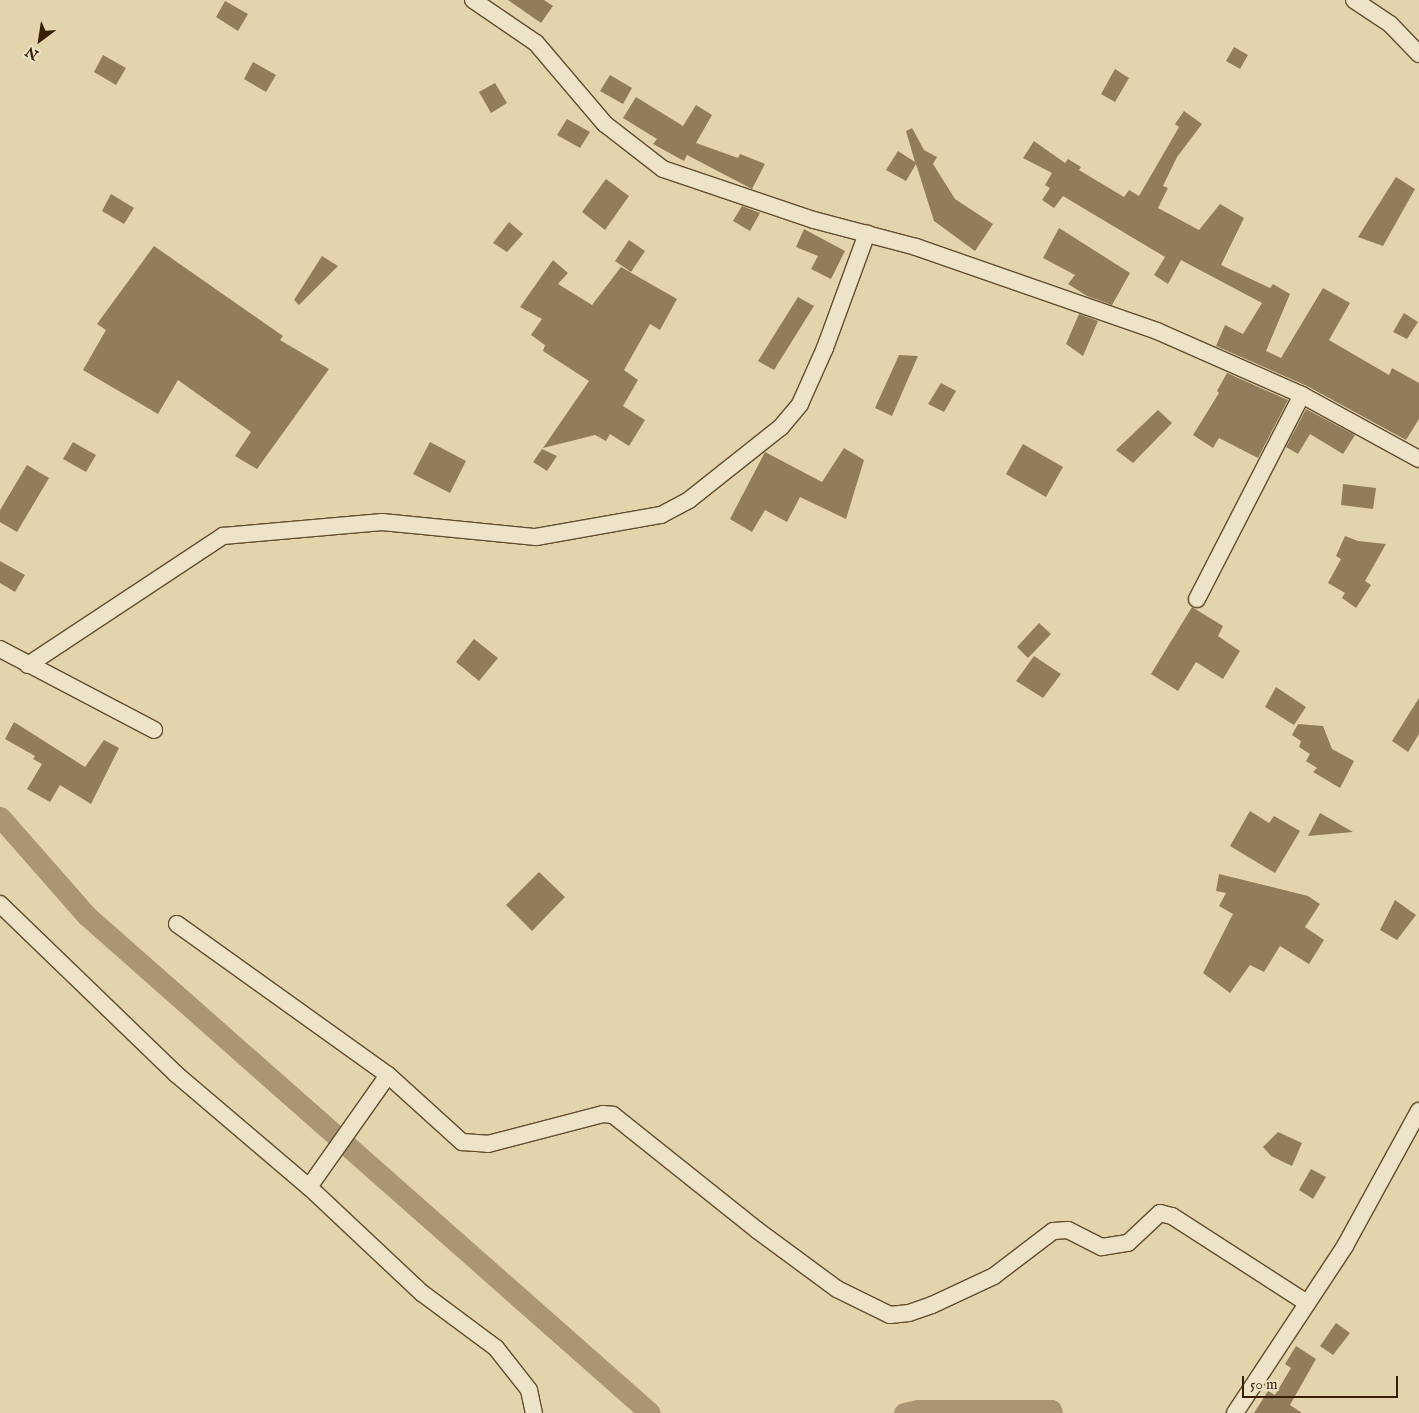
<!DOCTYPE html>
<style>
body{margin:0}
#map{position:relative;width:1419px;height:1413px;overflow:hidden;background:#e4d4ac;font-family:"IM FELL English",serif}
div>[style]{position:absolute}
.canal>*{height:21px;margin:-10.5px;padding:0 10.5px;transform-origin:10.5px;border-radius:10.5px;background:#aa9673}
.building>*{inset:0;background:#927d5b}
.roads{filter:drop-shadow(1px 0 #644c2e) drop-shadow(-1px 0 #644c2e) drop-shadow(0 1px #644c2e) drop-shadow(0 -1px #644c2e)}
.street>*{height:16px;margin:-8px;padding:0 8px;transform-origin:8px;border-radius:8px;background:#ede3c9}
span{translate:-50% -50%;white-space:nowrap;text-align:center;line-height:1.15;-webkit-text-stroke:5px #ede3c9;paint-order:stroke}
.north{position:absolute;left:15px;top:15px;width:50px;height:50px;-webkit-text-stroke:4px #ede3c9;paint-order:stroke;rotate:211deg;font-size:14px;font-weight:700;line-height:20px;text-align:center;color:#391e04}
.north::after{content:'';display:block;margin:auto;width:18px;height:22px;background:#391e04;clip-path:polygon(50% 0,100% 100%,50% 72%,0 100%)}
.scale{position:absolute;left:1242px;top:1376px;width:156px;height:22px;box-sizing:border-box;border:2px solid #391e04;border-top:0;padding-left:6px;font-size:15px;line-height:18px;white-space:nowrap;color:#391e04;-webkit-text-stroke:4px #ede3c9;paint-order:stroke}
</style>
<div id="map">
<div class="canal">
<i style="left:0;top:817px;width:130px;rotate:48.7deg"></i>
<i style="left:86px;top:915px;width:752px;rotate:41.44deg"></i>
<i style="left:904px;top:1413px;width:14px;rotate:-12deg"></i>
<i style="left:918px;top:1410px;width:133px"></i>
<i style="left:1051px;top:1410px;width:3px;rotate:72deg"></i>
</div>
<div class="building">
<i style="clip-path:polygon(508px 0,544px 0,553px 6px,541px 23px)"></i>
<i style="clip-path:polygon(225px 1px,248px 14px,238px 31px,216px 17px)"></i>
<i style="clip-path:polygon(1234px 47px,1248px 55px,1240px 69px,1226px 61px)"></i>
<i style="clip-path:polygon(103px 55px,126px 68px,116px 85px,94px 72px)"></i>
<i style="clip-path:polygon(253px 62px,276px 75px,266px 92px,244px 79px)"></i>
<i style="clip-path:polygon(1115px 69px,1129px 78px,1115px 102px,1101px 94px)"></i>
<i style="clip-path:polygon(610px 75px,632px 88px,623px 104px,600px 91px)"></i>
<i style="clip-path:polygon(495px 83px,507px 103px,491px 113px,479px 92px)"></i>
<i style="clip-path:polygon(636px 97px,683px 126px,696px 105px,712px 115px,696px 143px,738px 158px,740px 154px,765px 164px,752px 189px,687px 155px,684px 161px,653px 144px,657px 139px,623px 118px)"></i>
<i style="clip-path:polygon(1184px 111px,1202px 124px,1177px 157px,1163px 186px,1168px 188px,1158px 208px,1199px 230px,1220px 204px,1244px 218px,1221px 265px,1270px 288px,1273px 284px,1290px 294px,1266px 351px,1281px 358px,1323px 288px,1350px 303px,1329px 340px,1389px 375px,1392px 368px,1419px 383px,1419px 419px,1406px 440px,1307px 386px,1216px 346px,1225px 325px,1243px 334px,1262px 303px,1181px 260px,1168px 284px,1154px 275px,1165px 257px,1063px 196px,1054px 208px,1042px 200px,1050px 188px,1045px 185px,1052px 173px,1023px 158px,1034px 141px,1065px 163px,1068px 159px,1081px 167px,1079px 170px,1124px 197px,1129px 190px,1139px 196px,1179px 127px,1175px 124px)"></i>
<i style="clip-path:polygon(567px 119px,590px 132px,580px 148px,557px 135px)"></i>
<i style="clip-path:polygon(912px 128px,924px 150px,937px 157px,933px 164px,955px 199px,993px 224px,975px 251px,934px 221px,916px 164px,906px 181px,886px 170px,898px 151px,915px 162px,906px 131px)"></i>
<i style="clip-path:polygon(1396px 177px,1415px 189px,1383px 246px,1358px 237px)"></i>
<i style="clip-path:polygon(606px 179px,629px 196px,605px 230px,582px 212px)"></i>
<i style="clip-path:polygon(111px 194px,134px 208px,124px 224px,102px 211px)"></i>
<i style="clip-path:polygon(742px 206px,760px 213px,750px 231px,733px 221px)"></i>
<i style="clip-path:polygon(509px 222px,523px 234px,507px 252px,493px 243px)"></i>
<i style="clip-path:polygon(1059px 228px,1130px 273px,1112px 305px,1087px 296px,1068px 284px,1075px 275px,1043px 258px)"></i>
<i style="clip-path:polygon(804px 229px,845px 251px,831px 279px,811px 269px,818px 256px,796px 247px)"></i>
<i style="clip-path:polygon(629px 240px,645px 251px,631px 272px,615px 261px)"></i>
<i style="clip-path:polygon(154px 246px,283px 336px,280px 340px,329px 369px,257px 469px,235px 456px,251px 432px,178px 380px,158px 414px,83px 370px,106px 330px,97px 324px)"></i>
<i style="clip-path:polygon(322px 256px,338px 266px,299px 305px,294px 300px)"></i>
<i style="clip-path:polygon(553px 260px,568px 273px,558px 284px,592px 305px,621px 267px,677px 299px,660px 330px,650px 324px,624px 370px,638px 380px,623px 406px,645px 420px,629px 446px,610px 434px,606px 441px,595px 435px,543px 448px,589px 381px,543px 351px,545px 345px,531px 335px,542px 319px,520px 307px)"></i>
<i style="clip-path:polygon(798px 297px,814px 306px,774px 370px,758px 361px)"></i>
<i style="clip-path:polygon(1404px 313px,1418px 322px,1407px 339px,1393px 332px)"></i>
<i style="clip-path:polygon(1079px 314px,1098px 321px,1083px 356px,1066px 344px)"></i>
<i style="clip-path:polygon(899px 355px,918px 356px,892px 416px,875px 408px)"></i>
<i style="clip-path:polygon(1227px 373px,1288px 400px,1258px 458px,1219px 438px,1213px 448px,1193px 435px,1219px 393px,1217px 391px)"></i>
<i style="clip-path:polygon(941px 383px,956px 391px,944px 412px,928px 404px)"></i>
<i style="clip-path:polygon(1306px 409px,1355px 435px,1343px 454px,1310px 434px,1298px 454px,1286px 447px)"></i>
<i style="clip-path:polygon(1158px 410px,1172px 423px,1133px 463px,1116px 450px)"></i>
<i style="clip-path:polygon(73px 442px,96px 455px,86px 472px,63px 459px)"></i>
<i style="clip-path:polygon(430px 442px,466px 461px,450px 493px,413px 474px)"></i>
<i style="clip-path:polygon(1023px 444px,1063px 467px,1046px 497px,1006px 474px)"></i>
<i style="clip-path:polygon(844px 448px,864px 460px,846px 519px,800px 497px,787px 522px,765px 510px,752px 532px,730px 519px,765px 452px,822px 482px)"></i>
<i style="clip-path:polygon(542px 449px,557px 456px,547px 471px,533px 462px)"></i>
<i style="clip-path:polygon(27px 465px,49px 478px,17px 532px,0 522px,0 510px)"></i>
<i style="clip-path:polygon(1343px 484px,1376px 488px,1373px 509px,1341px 505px)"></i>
<i style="clip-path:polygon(1345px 536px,1358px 541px,1386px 544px,1365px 581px,1371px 585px,1356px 608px,1342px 598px,1345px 593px,1328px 583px,1341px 559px,1336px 556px)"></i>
<i style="clip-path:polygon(0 561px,25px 575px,15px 592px,0 583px)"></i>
<i style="clip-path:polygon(1192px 607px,1223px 626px,1218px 636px,1240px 651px,1223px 679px,1196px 662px,1178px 691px,1151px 674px)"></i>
<i style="clip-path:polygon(1039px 623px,1051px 634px,1028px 658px,1017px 647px)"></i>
<i style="clip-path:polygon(474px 639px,498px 658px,479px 681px,456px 662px)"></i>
<i style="clip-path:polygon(1034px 656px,1061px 674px,1043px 698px,1016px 681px)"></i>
<i style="clip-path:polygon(1276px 687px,1306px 707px,1294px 725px,1265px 707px)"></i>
<i style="clip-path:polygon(1419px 698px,1419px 734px,1408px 752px,1392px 741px)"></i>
<i style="clip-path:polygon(14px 722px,85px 767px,104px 740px,119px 748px,91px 804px,60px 785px,50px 802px,27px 789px,42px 764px,33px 759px,35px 756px,5px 739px)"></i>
<i style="clip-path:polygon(1298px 724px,1323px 726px,1332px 749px,1354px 761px,1340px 788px,1313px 772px,1317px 768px,1306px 761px,1310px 754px,1299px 747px,1301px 741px,1292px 735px)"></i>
<i style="clip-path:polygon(1250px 811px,1269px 823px,1274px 816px,1300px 831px,1275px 873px,1230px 846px)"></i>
<i style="clip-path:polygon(1320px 813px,1353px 832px,1308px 836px)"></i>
<i style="clip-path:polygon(539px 872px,565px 897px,532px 931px,506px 905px)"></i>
<i style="clip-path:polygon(1219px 874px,1308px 896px,1320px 904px,1305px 927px,1324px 940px,1309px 964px,1280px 946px,1264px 972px,1250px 965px,1230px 993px,1203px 973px,1233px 914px,1219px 906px,1226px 893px,1216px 891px)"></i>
<i style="clip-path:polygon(1395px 900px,1416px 915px,1397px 940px,1380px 930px)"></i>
<i style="clip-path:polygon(1278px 1132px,1302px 1143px,1292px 1166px,1271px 1156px,1263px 1147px)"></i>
<i style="clip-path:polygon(1311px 1169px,1326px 1177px,1313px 1199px,1299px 1190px)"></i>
<i style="clip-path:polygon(1336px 1323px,1350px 1333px,1333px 1355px,1320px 1346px)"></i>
<i style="clip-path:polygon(1296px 1346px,1316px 1359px,1290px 1405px,1302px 1413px,1254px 1413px,1268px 1391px,1275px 1395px,1291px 1368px,1285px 1364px)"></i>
</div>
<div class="roads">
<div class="street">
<i style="left:473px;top:0;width:76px;rotate:34.3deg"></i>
<i style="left:536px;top:43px;width:106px;rotate:49.6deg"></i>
<i style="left:605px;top:124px;width:73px;rotate:37.8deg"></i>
<i style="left:663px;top:169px;width:159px;rotate:18.7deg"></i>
<i style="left:814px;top:220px;width:106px;rotate:14.8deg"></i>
<i style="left:916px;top:247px;width:255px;rotate:19.2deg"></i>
<i style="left:1157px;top:331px;width:158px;rotate:23.8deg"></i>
<i style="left:1302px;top:395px;width:133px;rotate:28.7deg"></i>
<i style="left:1354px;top:0;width:43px;rotate:33.7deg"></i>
<i style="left:1390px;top:24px;width:42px;rotate:46deg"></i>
<i style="left:1197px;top:599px;width:229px;rotate:-62.8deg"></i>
<i style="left:0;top:649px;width:174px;rotate:27.7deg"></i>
<i style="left:28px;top:665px;width:234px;rotate:-33.5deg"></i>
<i style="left:223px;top:536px;width:160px;rotate:-5deg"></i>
<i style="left:382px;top:522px;width:155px;rotate:5.6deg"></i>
<i style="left:536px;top:537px;width:127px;rotate:-10deg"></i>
<i style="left:661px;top:515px;width:32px;rotate:-28deg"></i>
<i style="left:689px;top:500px;width:117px;rotate:-38.4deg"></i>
<i style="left:781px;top:427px;width:30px;rotate:-50deg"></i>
<i style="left:800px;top:404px;width:61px;rotate:-65.9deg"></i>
<i style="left:825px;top:348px;width:122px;rotate:-69.9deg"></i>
<i style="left:0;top:904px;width:245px;rotate:44deg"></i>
<i style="left:176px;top:1074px;width:175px;rotate:40.4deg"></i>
<i style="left:309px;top:1187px;width:155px;rotate:43.2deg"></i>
<i style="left:422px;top:1293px;width:92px;rotate:36.6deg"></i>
<i style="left:496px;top:1348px;width:53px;rotate:51.8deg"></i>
<i style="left:529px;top:1390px;width:24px;rotate:78deg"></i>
<i style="left:177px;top:924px;width:259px;rotate:35.6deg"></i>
<i style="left:388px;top:1075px;width:100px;rotate:42.2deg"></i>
<i style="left:462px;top:1142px;width:26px;rotate:4deg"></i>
<i style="left:488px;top:1144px;width:119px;rotate:-14.6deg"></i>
<i style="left:603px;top:1114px;width:10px;rotate:6deg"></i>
<i style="left:613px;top:1115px;width:184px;rotate:38.6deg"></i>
<i style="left:757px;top:1230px;width:99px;rotate:36.4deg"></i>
<i style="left:837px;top:1289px;width:59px;rotate:26.1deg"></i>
<i style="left:890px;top:1315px;width:19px;rotate:-6deg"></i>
<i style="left:909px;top:1313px;width:24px;rotate:-19deg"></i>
<i style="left:932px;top:1305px;width:68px;rotate:-25.1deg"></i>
<i style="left:994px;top:1276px;width:74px;rotate:-37.3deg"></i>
<i style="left:1053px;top:1231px;width:15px;rotate:-4deg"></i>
<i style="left:1068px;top:1230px;width:38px;rotate:27deg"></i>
<i style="left:1102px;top:1247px;width:26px;rotate:-9deg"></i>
<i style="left:1128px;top:1243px;width:44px;rotate:-43.2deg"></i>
<i style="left:1160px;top:1213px;width:12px;rotate:14deg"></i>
<i style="left:1172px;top:1216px;width:161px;rotate:32.8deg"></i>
<i style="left:309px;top:1187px;width:137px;rotate:-54.8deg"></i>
<i style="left:1235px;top:1413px;width:200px;rotate:-56.6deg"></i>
<i style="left:1345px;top:1246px;width:154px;rotate:-61.3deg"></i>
</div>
</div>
<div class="north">N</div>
<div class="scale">50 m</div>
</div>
